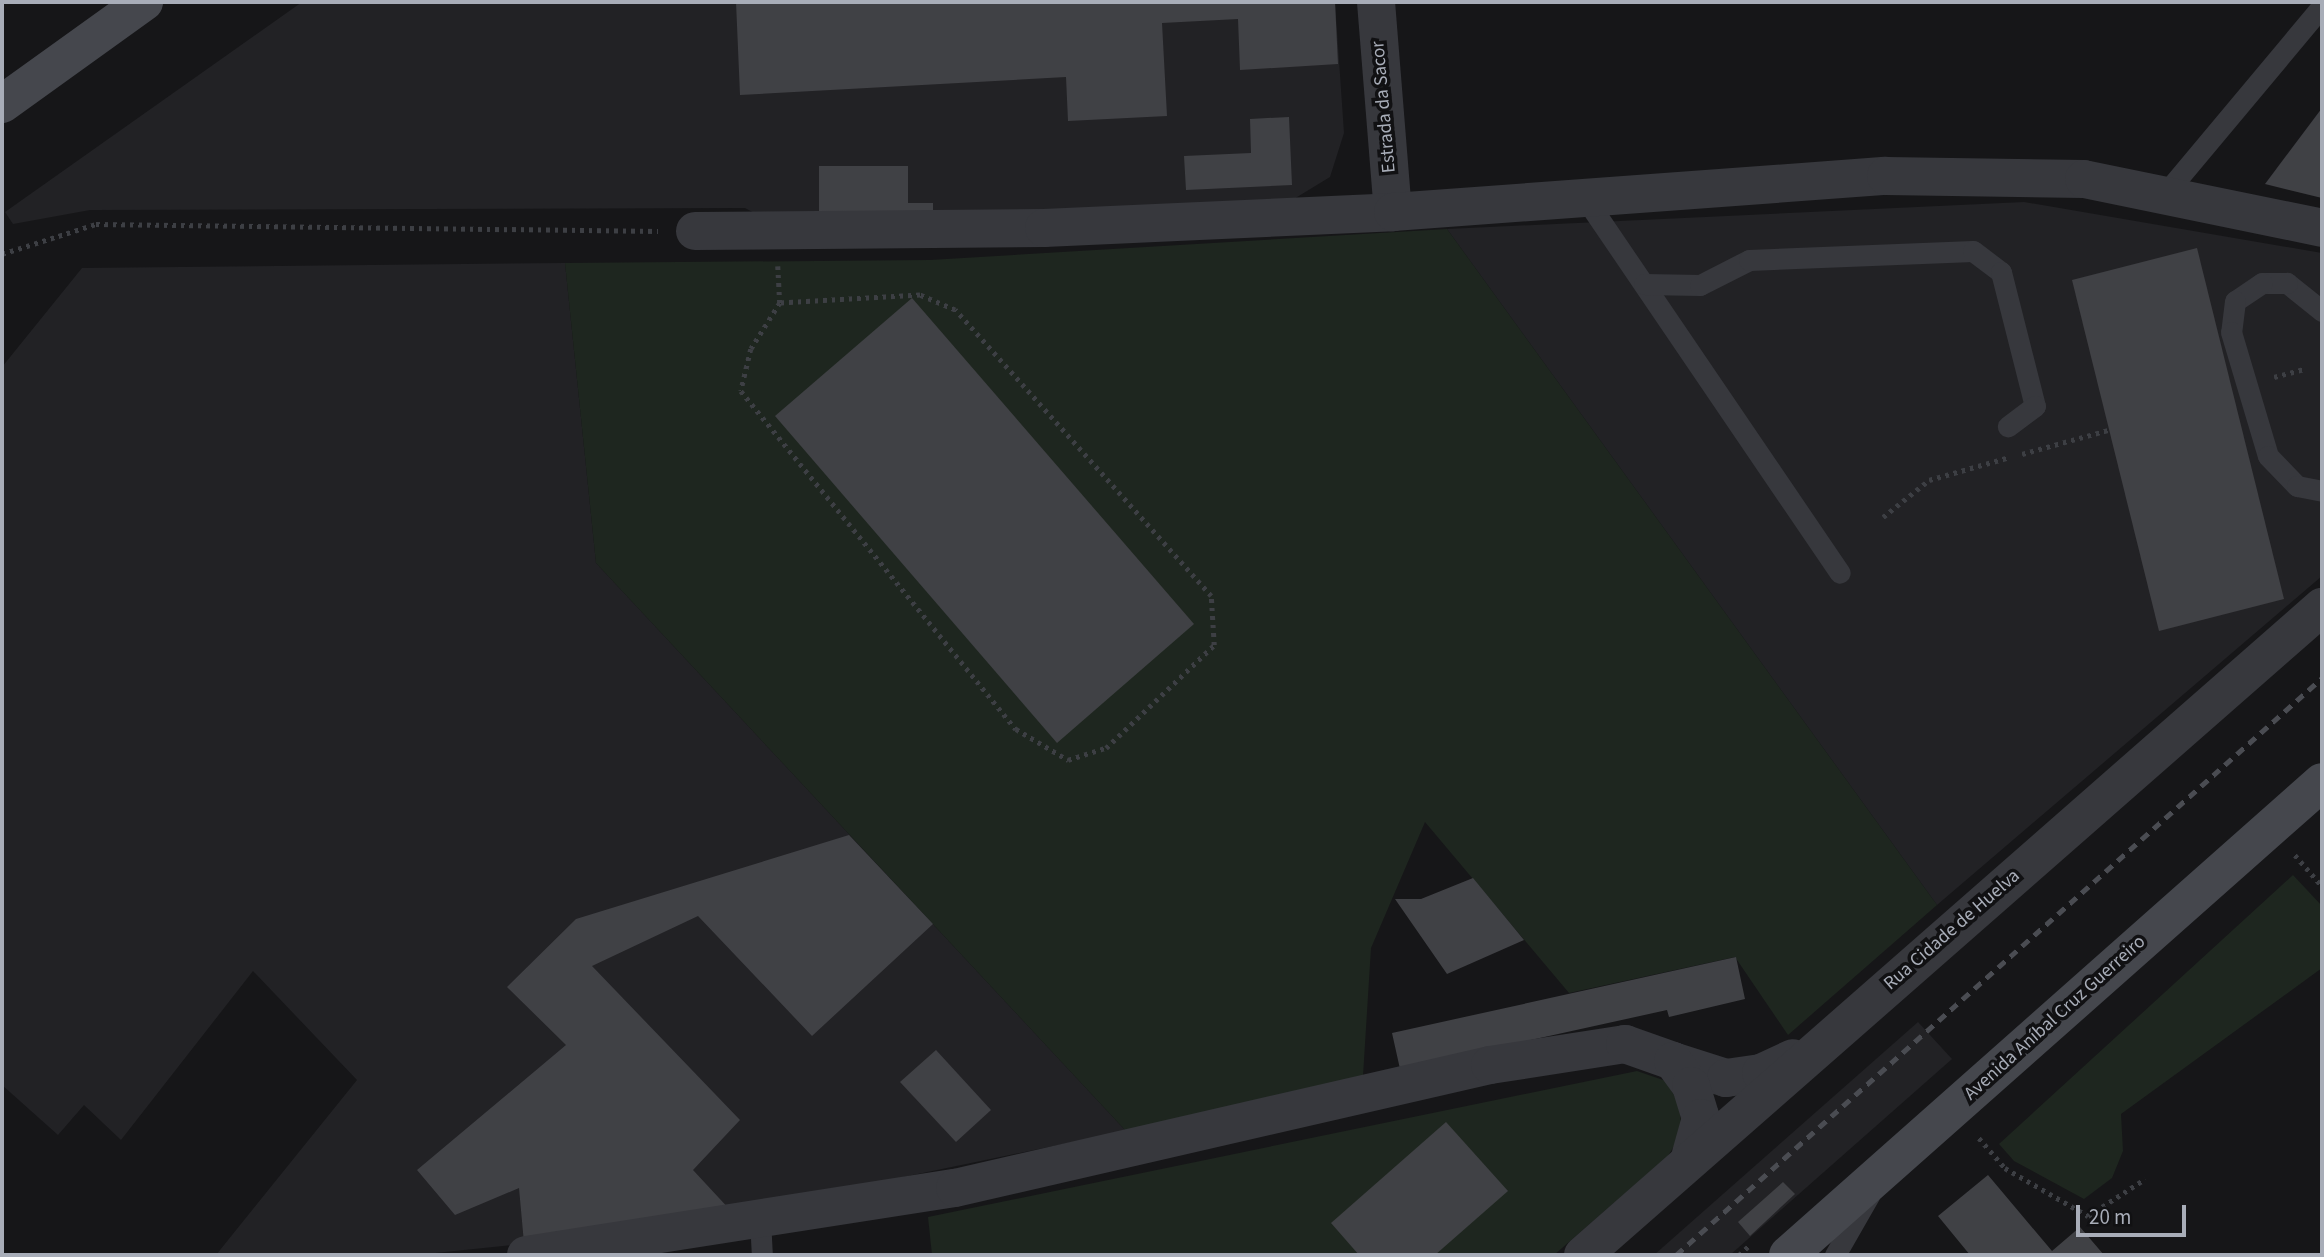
<!DOCTYPE html>
<meta charset="utf-8">
<style>
body{margin:0}
#map{position:relative;width:2324px;height:1257px;overflow:hidden;background:#161618;font-family:"Source Sans 3",sans-serif}
div>[style]{position:absolute}
.built>*{inset:0;background:#222225}
.green>*{inset:0;background:#1e261f}
.building>*{inset:0;background:#404145}
.path>*{height:4.5px;margin-top:-2.25px;transform-origin:0;background:repeating-linear-gradient(90deg,#3d3f44 0 3.5px,transparent 0 8.5px)}
.lane>*{height:21px;margin:-10.5px;padding:0 10.5px;transform-origin:10.5px;border-radius:10.5px;background:#37383d}
.street>*{height:38px;margin:-19px;padding:0 19px;transform-origin:19px;border-radius:19px;background:#37383d}
.secondary>*{height:38px;margin:-19px;padding:0 19px;transform-origin:19px;border-radius:19px;background:#45474d}
.rail>*{height:5px;margin-top:-2.5px;transform-origin:0;background:repeating-linear-gradient(90deg,#4a4c52 0 9px,transparent 0 16px)}
span{translate:-50% -50%;white-space:nowrap;text-align:center;line-height:1.15;-webkit-text-stroke:7px #111113;paint-order:stroke}
.street-label{font-size:19px;color:#a8adb8}
.frame{position:absolute;inset:0;border:4px solid #a8adb8;pointer-events:none}
.scale{position:absolute;left:2076px;top:1205px;width:110px;height:32px;box-sizing:border-box;border:4px solid #a8adb8;border-top:0;padding-left:9px;font-size:21px;line-height:24px;white-space:nowrap;color:#a8adb8;-webkit-text-stroke:5px #111113;paint-order:stroke}
</style>
<div id="map">
<div class="built">
<i style="clip-path:polygon(302px 2px,1335px 2px,1344px 133px,1330px 177px,1284px 205px,767px 220px,745px 208px,90px 210px,13px 224px,5px 212px)"></i>
<i style="clip-path:polygon(2024px 202px,2322px 253px,2322px 576px,1937px 905px,1447px 229px)"></i>
<i style="clip-path:polygon(565px 263px,596px 563px,1126px 1131px,758px 1207px,521px 1244px,416px 1255px,216px 1255px,357px 1080px,253px 971px,121px 1140px,84px 1105px,58px 1135px,2px 1085px,2px 367px,82px 268px)"></i>
<i style="clip-path:polygon(1918px 1022px,1952px 1059px,1730px 1255px,1654px 1255px)"></i>
</div>
<div class="green">
<i style="clip-path:polygon(1447px 229px,1937px 905px,1788px 1035px,1735px 957px,1569px 993px,1425px 822px,1371px 948px,1363px 1076px,1126px 1131px,596px 563px,565px 263px,930px 260px)"></i>
<i style="clip-path:polygon(2293px 875px,2322px 906px,2322px 968px,2121px 1114px,2123px 1151px,2112px 1178px,2084px 1199px,2014px 1161px,1999px 1144px)"></i>
<i style="clip-path:polygon(1637px 1071px,1666px 1081px,1679px 1104px,1682px 1133px,1668px 1156px,1554px 1255px,932px 1255px,928px 1217px)"></i>
</div>
<div class="building">
<i style="clip-path:polygon(736px 2px,1335px 2px,1338px 64px,1240px 70px,1238px 19px,1162px 23px,1167px 116px,1068px 121px,1066px 77px,740px 95px)"></i>
<i style="clip-path:polygon(2322px 108px,2322px 198px,2265px 184px)"></i>
<i style="clip-path:polygon(1289px 117px,1292px 185px,1186px 190px,1184px 156px,1251px 153px,1250px 119px)"></i>
<i style="clip-path:polygon(819px 166px,908px 166px,908px 203px,933px 203px,933px 222px,819px 223px)"></i>
<i style="clip-path:polygon(2197px 248px,2284px 599px,2159px 631px,2072px 280px)"></i>
<i style="clip-path:polygon(912px 298px,1194px 624px,1057px 743px,775px 416px)"></i>
<i style="clip-path:polygon(849px 835px,933px 924px,812px 1036px,698px 916px,592px 966px,740px 1120px,693px 1170px,732px 1212px,524px 1243px,519px 1188px,455px 1215px,417px 1170px,566px 1045px,507px 987px,576px 919px)"></i>
<i style="clip-path:polygon(1473px 878px,1524px 940px,1447px 974px,1395px 899px,1421px 899px)"></i>
<i style="clip-path:polygon(1736px 957px,1745px 999px,1669px 1017px,1667px 1010px,1400px 1069px,1392px 1033px)"></i>
<i style="clip-path:polygon(936px 1050px,991px 1110px,956px 1142px,900px 1082px)"></i>
<i style="clip-path:polygon(1446px 1122px,1508px 1191px,1435px 1255px,1359px 1255px,1331px 1223px)"></i>
<i style="clip-path:polygon(1988px 1175px,2052px 1251px,2080px 1227px,2104px 1255px,1970px 1255px,1938px 1216px)"></i>
<i style="clip-path:polygon(1783px 1182px,1795px 1194px,1750px 1236px,1738px 1222px)"></i>
</div>
<div class="path">
<i style="left:2px;top:254px;width:99px;rotate:-17.7deg"></i>
<i style="left:96px;top:224px;width:562px;rotate:0.71deg"></i>
<i style="left:778px;top:266px;width:37px;rotate:87deg"></i>
<i style="left:780px;top:303px;width:54px;rotate:122.2deg"></i>
<i style="left:751px;top:349px;width:43px;rotate:103.4deg"></i>
<i style="left:741px;top:391px;width:436px;rotate:50.9deg"></i>
<i style="left:1016px;top:729px;width:61px;rotate:30.8deg"></i>
<i style="left:1068px;top:760px;width:40px;rotate:-18deg"></i>
<i style="left:1106px;top:748px;width:149px;rotate:-43.6deg"></i>
<i style="left:1214px;top:645px;width:49px;rotate:-93.5deg"></i>
<i style="left:1211px;top:596px;width:384px;rotate:-131.8deg"></i>
<i style="left:955px;top:310px;width:38px;rotate:-157deg"></i>
<i style="left:920px;top:295px;width:140px;rotate:176.7deg"></i>
<i style="left:2274px;top:377px;width:31px;rotate:-15deg"></i>
<i style="left:2022px;top:454px;width:89px;rotate:-15.6deg"></i>
<i style="left:1883px;top:517px;width:59px;rotate:-38.8deg"></i>
<i style="left:1929px;top:480px;width:84px;rotate:-15.9deg"></i>
<i style="left:2295px;top:855px;width:41px;rotate:48.9deg"></i>
<i style="left:1979px;top:1138px;width:40px;rotate:49deg"></i>
<i style="left:2005px;top:1168px;width:96px;rotate:30deg"></i>
<i style="left:2088px;top:1216px;width:68px;rotate:-33deg"></i>
<i style="left:1739px;top:1255px;width:16px;rotate:-43deg"></i>
</div>
<div class="lane">
<i style="left:2164px;top:195px;width:246px;rotate:-50.1deg"></i>
<i style="left:1585px;top:198px;width:453px;rotate:55.8deg"></i>
<i style="left:1644px;top:284px;width:56px;rotate:1deg"></i>
<i style="left:1700px;top:285px;width:55px;rotate:-27deg"></i>
<i style="left:1749px;top:260px;width:224px;rotate:-2.3deg"></i>
<i style="left:1973px;top:251px;width:35px;rotate:37deg"></i>
<i style="left:2001px;top:272px;width:138px;rotate:75.8deg"></i>
<i style="left:2035px;top:406px;width:34px;rotate:143deg"></i>
<i style="left:2322px;top:311px;width:45px;rotate:-141.3deg"></i>
<i style="left:2287px;top:283px;width:25px;rotate:180deg"></i>
<i style="left:2262px;top:283px;width:32px;rotate:146deg"></i>
<i style="left:2235px;top:301px;width:31px;rotate:97deg"></i>
<i style="left:2231px;top:332px;width:129px;rotate:73.4deg"></i>
<i style="left:2268px;top:456px;width:42px;rotate:46deg"></i>
<i style="left:2297px;top:486px;width:25px;rotate:11deg"></i>
<i style="left:760px;top:1219px;width:36px;rotate:87deg"></i>
<i style="left:1835px;top:1255px;width:70px;rotate:-60.2deg"></i>
</div>
<div class="street">
<i style="left:1376px;top:2px;width:211px;rotate:85.4deg"></i>
<i style="left:695px;top:231px;width:349px;rotate:-0.5deg"></i>
<i style="left:1044px;top:228px;width:349px;rotate:-2.6deg"></i>
<i style="left:1393px;top:212px;width:494px;rotate:-4.2deg"></i>
<i style="left:1886px;top:176px;width:198px;rotate:0.9deg"></i>
<i style="left:2084px;top:179px;width:243px;rotate:11.6deg"></i>
<i style="left:1673px;top:1061px;width:56px;rotate:17.8deg"></i>
<i style="left:1726px;top:1078px;width:35px;rotate:-8deg"></i>
<i style="left:1761px;top:1073px;width:35px;rotate:-25deg"></i>
<i style="left:526px;top:1255px;width:434px;rotate:-8.9deg"></i>
<i style="left:955px;top:1188px;width:549px;rotate:-12.95deg"></i>
<i style="left:1490px;top:1065px;width:137px;rotate:-8.8deg"></i>
<i style="left:1625px;top:1044px;width:51px;rotate:19.5deg"></i>
<i style="left:1673px;top:1061px;width:31px;rotate:54deg"></i>
<i style="left:1691px;top:1086px;width:34px;rotate:73deg"></i>
<i style="left:1701px;top:1118px;width:45px;rotate:105.6deg"></i>
<i style="left:1583px;top:1255px;width:983px;rotate:-41.25deg"></i>
</div>
<div class="secondary">
<i style="left:2px;top:104px;width:175px;rotate:-35.7deg"></i>
<i style="left:1788px;top:1255px;width:713px;rotate:-41.53deg"></i>
</div>
<div class="rail">
<i style="left:1676px;top:1255px;width:866px;rotate:-41.77deg"></i>
</div>
<div class="street-label">
<span style="left:1384px;top:107px;rotate:-95deg">Estrada da Sacor</span>
<span style="left:1952px;top:930px;rotate:-41deg">Rua Cidade de Huelva</span>
<span style="left:2055px;top:1018px;rotate:-42deg">Avenida Aníbal Cruz Guerreiro</span>
</div>
<div class="frame"></div>
<div class="scale">20 m</div>
</div>
